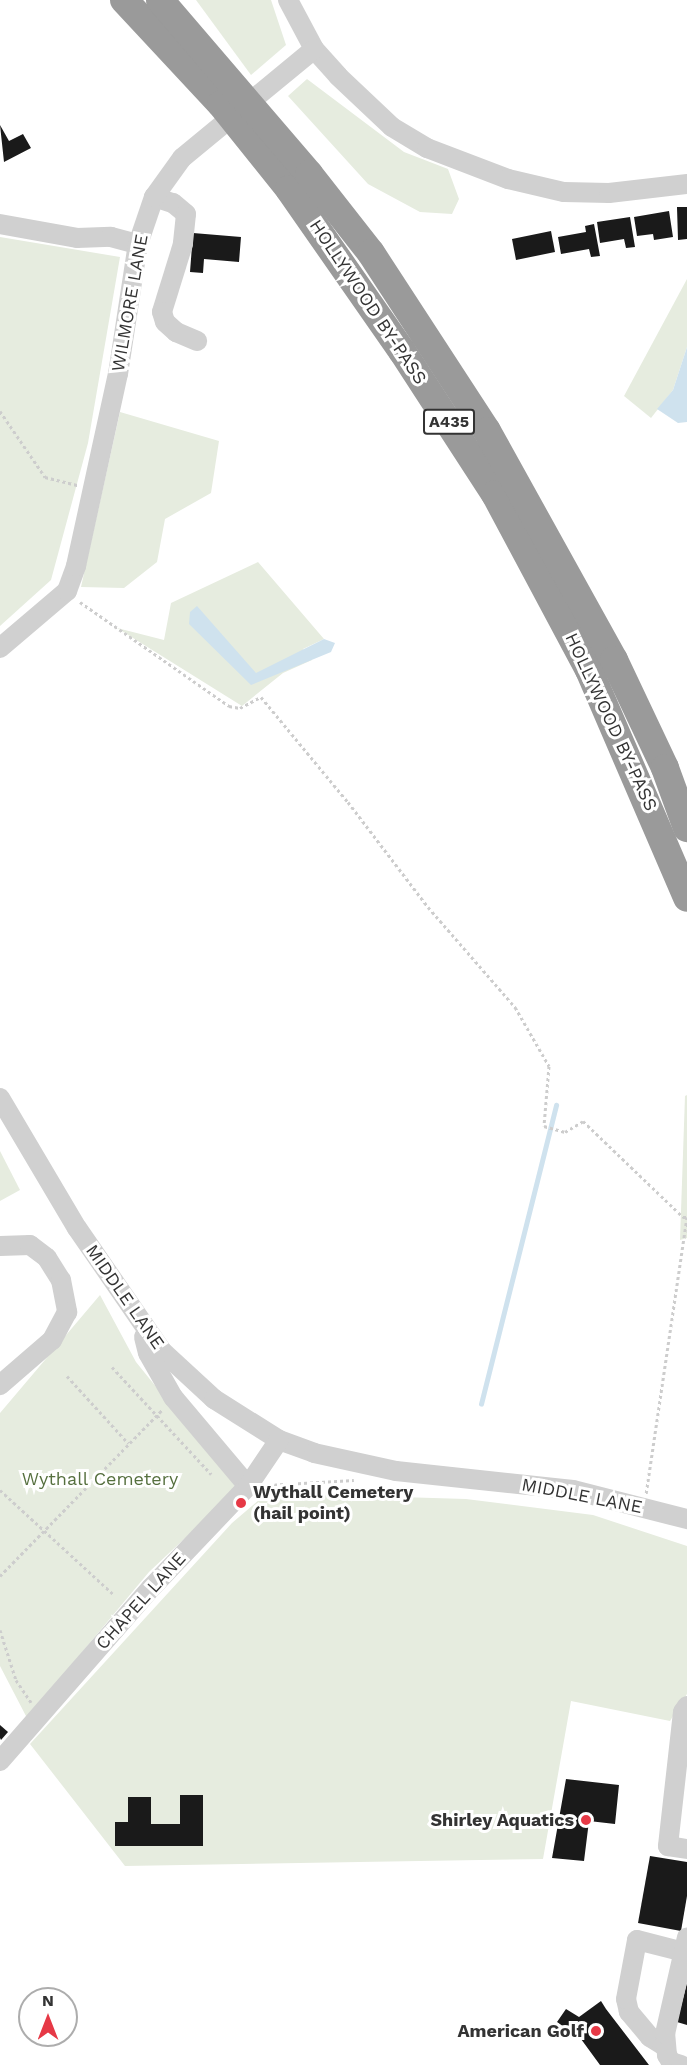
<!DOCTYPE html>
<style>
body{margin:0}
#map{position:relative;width:687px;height:2065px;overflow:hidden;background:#fff;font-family:"Work Sans",sans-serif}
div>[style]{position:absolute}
.green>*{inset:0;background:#e6ecdf}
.water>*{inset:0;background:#cfe2ee}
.stream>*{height:4.5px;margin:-2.25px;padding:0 2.25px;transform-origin:2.25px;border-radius:2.25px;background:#cfe2ee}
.building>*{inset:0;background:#1a1a1a}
.path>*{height:3px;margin-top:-1.5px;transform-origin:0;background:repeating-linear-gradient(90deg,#cdcdcd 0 3px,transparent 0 6px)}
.minor>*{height:20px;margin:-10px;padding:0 10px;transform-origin:10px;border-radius:10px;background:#d0d0d0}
.highway>*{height:28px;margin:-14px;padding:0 14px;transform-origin:14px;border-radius:14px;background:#9a9a9a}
.dots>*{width:16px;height:16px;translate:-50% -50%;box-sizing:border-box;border:3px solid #fff;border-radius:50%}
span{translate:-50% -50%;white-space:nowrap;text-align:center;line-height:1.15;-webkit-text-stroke:6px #fff;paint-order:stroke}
.shield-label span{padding:2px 4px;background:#fff;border:2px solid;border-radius:4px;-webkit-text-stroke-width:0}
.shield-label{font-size:16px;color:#333;font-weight:700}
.street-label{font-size:18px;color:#333}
.park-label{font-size:18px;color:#56703f}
.poi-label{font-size:18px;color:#333;font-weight:700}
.left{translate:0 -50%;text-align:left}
.right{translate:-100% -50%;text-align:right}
.north{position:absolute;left:18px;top:1987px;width:60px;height:60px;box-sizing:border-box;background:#fff;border:2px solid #adadad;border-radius:50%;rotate:0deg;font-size:16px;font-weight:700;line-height:24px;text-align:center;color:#333}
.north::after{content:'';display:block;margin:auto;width:21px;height:27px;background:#e63946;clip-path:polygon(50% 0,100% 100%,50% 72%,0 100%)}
</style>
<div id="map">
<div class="green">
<i style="clip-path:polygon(196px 0,271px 0,286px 45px,251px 75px)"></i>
<i style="clip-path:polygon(307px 79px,404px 152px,448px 169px,459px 199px,452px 214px,420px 212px,368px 184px,288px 96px)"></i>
<i style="clip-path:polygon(0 237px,120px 257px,88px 443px,51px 580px,0 626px)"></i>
<i style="clip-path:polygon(687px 279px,687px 347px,673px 390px,651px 418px,624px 396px)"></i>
<i style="clip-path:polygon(120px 412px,219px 441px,211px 493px,165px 519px,157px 562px,124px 588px,81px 587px)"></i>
<i style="clip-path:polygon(258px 562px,324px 639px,303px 649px,312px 660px,283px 673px,242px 706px,117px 628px,164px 640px,171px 603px)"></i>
<i style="clip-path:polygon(687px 1095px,687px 1238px,680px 1240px,685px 1096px)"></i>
<i style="clip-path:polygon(0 1151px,20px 1190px,0 1201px)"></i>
<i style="clip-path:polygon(100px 1295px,136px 1362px,238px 1488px,149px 1572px,27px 1718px,0 1666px,0 1413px)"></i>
<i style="clip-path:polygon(267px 1493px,466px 1499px,593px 1515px,687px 1546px,687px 1694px,670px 1721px,571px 1701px,543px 1859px,125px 1866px,30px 1744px,232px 1523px)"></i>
</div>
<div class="water">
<i style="clip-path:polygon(687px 347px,687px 422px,678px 423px,657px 409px,673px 390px)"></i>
<i style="clip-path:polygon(197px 606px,256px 673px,324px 639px,335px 643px,331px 652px,251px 685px,189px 624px,190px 612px)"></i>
</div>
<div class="stream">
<i style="left:481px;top:1404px;width:308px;rotate:-75.9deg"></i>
</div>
<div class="building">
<i style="clip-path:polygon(0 125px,9px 141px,23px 134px,31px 148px,4px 162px)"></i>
<i style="clip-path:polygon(677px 207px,687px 207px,687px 239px,678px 240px)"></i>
<i style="clip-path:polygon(669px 211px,673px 237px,654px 240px,653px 234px,637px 236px,634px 217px)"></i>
<i style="clip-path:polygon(630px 217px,635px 247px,626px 248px,624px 239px,600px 243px,597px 222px)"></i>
<i style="clip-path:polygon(594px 224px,600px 256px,591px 257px,589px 249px,561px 254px,558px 237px,586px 232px,585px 226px)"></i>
<i style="clip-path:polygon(551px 231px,555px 252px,516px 260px,512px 239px)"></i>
<i style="clip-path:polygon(193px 233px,241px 237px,239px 262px,204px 259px,203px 273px,190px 272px)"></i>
<i style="clip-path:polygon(0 1725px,8px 1732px,1px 1740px,0 1738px)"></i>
<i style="clip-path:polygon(566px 1779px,619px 1785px,615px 1824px,589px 1821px,584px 1861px,552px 1858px)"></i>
<i style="clip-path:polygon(180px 1795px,203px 1795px,203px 1846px,115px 1846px,115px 1822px,128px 1822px,128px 1797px,151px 1797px,151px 1824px,180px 1824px)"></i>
<i style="clip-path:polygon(650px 1856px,687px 1862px,687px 1896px,681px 1931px,638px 1923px)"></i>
<i style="clip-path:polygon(687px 1983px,687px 2025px,677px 2022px)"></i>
<i style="clip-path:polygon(601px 2001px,606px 2009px,649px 2065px,600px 2065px,581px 2039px,557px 2022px,566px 2009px,579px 2017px)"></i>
</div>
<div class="path">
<i style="left:0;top:411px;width:80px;rotate:55.7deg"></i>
<i style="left:45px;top:477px;width:34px;rotate:14deg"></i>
<i style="left:80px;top:602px;width:182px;rotate:34.9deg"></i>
<i style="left:229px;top:706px;width:11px;rotate:10deg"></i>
<i style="left:240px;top:708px;width:24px;rotate:-28deg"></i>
<i style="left:261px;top:697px;width:136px;rotate:50.4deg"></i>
<i style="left:348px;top:802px;width:132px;rotate:52.7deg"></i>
<i style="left:428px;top:907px;width:133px;rotate:49deg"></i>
<i style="left:515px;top:1007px;width:68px;rotate:60deg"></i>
<i style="left:549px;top:1066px;width:60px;rotate:94.8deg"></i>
<i style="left:544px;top:1126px;width:22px;rotate:16deg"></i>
<i style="left:565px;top:1132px;width:21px;rotate:-31deg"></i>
<i style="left:583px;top:1121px;width:139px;rotate:43.8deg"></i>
<i style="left:683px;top:1217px;width:4px"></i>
<i style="left:687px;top:1217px;width:280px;rotate:98.4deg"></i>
<i style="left:112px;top:1367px;width:146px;rotate:47.2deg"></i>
<i style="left:67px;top:1376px;width:91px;rotate:47.7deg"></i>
<i style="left:268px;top:1485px;width:86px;rotate:-3.3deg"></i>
<i style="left:0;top:1490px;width:154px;rotate:42.6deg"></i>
<i style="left:0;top:1576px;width:232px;rotate:-45.7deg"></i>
<i style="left:0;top:1630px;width:52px;rotate:72.3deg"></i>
<i style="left:16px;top:1680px;width:27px;rotate:56deg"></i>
</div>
<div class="minor">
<i style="left:288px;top:0;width:55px;rotate:62deg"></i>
<i style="left:314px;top:49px;width:36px;rotate:48deg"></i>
<i style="left:338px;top:76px;width:74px;rotate:43.4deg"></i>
<i style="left:392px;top:127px;width:41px;rotate:31deg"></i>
<i style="left:427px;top:148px;width:87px;rotate:20.9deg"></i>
<i style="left:508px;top:179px;width:57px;rotate:13.1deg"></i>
<i style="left:564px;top:192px;width:45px;rotate:1.3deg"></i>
<i style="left:609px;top:193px;width:79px;rotate:-6.6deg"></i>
<i style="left:154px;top:197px;width:20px;rotate:18deg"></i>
<i style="left:173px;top:203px;width:17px;rotate:40deg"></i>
<i style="left:186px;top:214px;width:30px;rotate:96deg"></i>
<i style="left:183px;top:244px;width:71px;rotate:107.2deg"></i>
<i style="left:162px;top:312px;width:10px;rotate:73deg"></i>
<i style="left:165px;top:322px;width:15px;rotate:42deg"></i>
<i style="left:176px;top:332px;width:23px;rotate:23deg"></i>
<i style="left:0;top:224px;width:78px;rotate:10.3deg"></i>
<i style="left:77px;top:238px;width:34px;rotate:-2deg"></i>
<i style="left:111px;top:237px;width:28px;rotate:15deg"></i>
<i style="left:0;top:648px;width:88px;rotate:-40.4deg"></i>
<i style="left:67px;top:591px;width:27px;rotate:-70deg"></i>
<i style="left:76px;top:566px;width:197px;rotate:-77.7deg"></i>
<i style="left:118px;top:374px;width:132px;rotate:-81.3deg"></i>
<i style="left:138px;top:244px;width:50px;rotate:-71.2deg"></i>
<i style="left:154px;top:197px;width:48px;rotate:-54.3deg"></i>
<i style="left:182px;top:158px;width:171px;rotate:-39.5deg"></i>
<i style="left:0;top:1098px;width:151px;rotate:59.4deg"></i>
<i style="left:77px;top:1228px;width:150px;rotate:55.4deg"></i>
<i style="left:162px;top:1351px;width:71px;rotate:42.7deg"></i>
<i style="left:214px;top:1399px;width:77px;rotate:32.2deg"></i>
<i style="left:279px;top:1440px;width:37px;rotate:20deg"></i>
<i style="left:314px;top:1453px;width:84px;rotate:12.4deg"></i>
<i style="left:396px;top:1471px;width:178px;rotate:6.1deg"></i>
<i style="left:573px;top:1490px;width:118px;rotate:14.3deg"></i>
<i style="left:0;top:1246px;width:30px;rotate:-2deg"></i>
<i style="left:30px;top:1245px;width:21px;rotate:37deg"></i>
<i style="left:47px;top:1258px;width:26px;rotate:58deg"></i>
<i style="left:61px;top:1280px;width:33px;rotate:79deg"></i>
<i style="left:67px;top:1312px;width:32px;rotate:118deg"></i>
<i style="left:52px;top:1340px;width:69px;rotate:139.1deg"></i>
<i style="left:144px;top:1337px;width:16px;rotate:76deg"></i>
<i style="left:148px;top:1353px;width:51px;rotate:60.4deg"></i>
<i style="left:173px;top:1397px;width:116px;rotate:49.9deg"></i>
<i style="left:687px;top:1706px;width:7px;rotate:124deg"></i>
<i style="left:683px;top:1712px;width:135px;rotate:96.4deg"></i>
<i style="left:668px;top:1846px;width:19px;rotate:9deg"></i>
<i style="left:0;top:1761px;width:230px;rotate:-48.9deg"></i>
<i style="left:151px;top:1588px;width:141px;rotate:-46.4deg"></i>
<i style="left:248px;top:1486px;width:55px;rotate:-56deg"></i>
<i style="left:666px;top:2047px;width:19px;rotate:-148deg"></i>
<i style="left:650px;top:2037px;width:33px;rotate:-130deg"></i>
<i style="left:629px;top:2012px;width:13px;rotate:-103deg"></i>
<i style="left:626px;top:1999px;width:60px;rotate:-79.4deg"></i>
<i style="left:637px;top:1940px;width:49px;rotate:14.3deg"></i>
<i style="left:681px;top:2065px;width:10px;rotate:-163deg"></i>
<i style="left:671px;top:2062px;width:8px;rotate:-120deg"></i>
<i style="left:667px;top:2055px;width:21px;rotate:-95deg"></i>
<i style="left:665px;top:2034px;width:99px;rotate:-77.2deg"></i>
</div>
<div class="highway">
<i style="left:124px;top:0;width:142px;rotate:47deg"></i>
<i style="left:221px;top:104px;width:109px;rotate:51.3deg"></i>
<i style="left:289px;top:189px;width:198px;rotate:55.1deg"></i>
<i style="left:402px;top:351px;width:171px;rotate:57deg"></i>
<i style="left:495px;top:494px;width:200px;rotate:61.9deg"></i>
<i style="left:589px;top:670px;width:248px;rotate:66.7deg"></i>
<i style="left:160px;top:0;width:229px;rotate:49.4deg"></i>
<i style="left:309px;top:174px;width:100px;rotate:51.9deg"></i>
<i style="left:371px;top:253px;width:212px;rotate:56.9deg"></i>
<i style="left:487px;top:431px;width:262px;rotate:61deg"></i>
<i style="left:614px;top:660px;width:119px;rotate:64.7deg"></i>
<i style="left:665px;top:768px;width:64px;rotate:69.9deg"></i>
</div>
<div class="dots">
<i style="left:241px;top:1503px;background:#e63946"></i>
<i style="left:586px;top:1820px;background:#e63946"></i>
<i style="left:596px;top:2031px;background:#e63946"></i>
</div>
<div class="shield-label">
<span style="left:449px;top:422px">A435</span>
</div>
<div class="street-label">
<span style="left:368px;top:302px;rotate:56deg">HOLLYWOOD BY-PASS</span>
<span style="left:130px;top:303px;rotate:-80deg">WILMORE LANE</span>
<span style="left:611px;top:722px;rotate:65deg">HOLLYWOOD BY-PASS</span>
<span style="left:125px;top:1297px;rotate:55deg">MIDDLE LANE</span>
<span style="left:582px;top:1496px;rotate:11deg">MIDDLE LANE</span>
<span style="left:141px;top:1601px;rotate:-48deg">CHAPEL LANE</span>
</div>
<div class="park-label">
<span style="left:100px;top:1479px">Wythall Cemetery</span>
</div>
<div class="poi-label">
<span class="left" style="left:253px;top:1503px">Wythall Cemetery<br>(hail point)</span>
<span class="right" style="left:574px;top:1820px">Shirley Aquatics</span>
<span class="right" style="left:584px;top:2031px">American Golf</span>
</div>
<div class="north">N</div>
</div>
